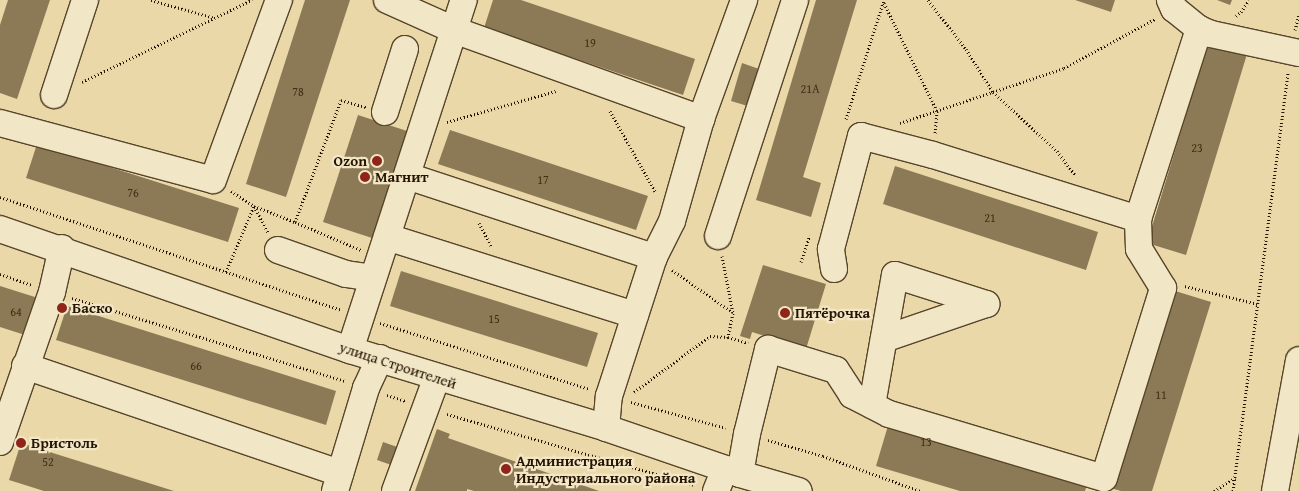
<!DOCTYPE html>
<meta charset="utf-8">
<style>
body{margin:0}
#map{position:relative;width:1299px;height:491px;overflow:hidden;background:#ead8a8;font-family:"Gentium Book Plus",serif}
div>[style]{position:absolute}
.building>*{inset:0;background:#8c7a57}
.path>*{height:3px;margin-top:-1.5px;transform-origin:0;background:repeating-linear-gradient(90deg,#261400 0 1px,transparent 0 3.5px)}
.roads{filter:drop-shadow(1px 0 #57452a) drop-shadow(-1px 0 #57452a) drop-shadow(0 1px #57452a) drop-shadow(0 -1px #57452a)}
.minor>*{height:26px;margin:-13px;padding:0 13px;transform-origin:13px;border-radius:13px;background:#f1e6c6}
.dots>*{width:14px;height:14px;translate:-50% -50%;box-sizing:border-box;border:2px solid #f1e6c6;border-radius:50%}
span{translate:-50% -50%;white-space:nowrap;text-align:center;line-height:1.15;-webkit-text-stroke:4.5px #f1e6c6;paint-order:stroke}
.number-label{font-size:12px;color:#402e16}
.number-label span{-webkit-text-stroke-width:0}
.poi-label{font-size:15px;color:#261400;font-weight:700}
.right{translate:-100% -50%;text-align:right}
.left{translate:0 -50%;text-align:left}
.street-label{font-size:15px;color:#261400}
</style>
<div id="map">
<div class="building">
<i style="clip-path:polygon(8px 0,50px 0,17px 99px,0 93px,0 25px)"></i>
<i style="clip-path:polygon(305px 0,350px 0,286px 197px,246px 184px)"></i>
<i style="clip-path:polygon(493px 0,521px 0,695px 59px,683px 95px,484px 28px)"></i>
<i style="clip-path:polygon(816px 0,857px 0,803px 177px,821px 183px,811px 217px,756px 200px)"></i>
<i style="clip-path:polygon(1075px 0,1115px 0,1111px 12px)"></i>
<i style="clip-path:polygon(1217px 0,1232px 0,1230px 5px)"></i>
<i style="clip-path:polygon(1208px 42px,1247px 54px,1186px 255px,1147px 243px)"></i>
<i style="clip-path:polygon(742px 63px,762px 70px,751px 107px,731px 101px)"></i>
<i style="clip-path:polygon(358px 115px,407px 131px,372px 238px,323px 222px)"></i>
<i style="clip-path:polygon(450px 130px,648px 196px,636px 230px,438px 164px)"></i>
<i style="clip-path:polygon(37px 144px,239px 208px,228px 242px,26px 178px)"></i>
<i style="clip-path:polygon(895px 166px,1098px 232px,1086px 270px,883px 204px)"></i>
<i style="clip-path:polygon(763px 265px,826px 284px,806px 349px,752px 332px,750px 339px,740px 336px)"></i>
<i style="clip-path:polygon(401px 271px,598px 333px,587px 367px,390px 306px)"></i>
<i style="clip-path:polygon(0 286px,38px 298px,25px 335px,0 327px)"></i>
<i style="clip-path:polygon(1172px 290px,1211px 302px,1152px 491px,1121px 491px,1110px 488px)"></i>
<i style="clip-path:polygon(67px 306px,336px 391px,326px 425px,56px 340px)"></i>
<i style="clip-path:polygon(890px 419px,1089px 478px,1085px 491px,960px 491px,876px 466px)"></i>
<i style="clip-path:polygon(437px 429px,450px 434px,448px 438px,599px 491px,474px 491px,467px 489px,467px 491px,415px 491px)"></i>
<i style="clip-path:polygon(383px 442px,403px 449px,397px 467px,377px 460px)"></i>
<i style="clip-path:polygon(21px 443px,174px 491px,44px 491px,9px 480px)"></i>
</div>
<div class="path">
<i style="left:151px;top:0;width:66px;rotate:15.7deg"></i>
<i style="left:928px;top:0;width:62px;rotate:52.2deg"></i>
<i style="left:966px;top:49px;width:51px;rotate:57.9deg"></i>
<i style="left:993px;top:92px;width:87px;rotate:42.7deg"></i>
<i style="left:1057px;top:151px;width:31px;rotate:53deg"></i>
<i style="left:884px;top:3px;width:120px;rotate:63.9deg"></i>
<i style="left:937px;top:111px;width:23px;rotate:95deg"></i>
<i style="left:1236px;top:16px;width:6px;rotate:-39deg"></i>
<i style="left:1241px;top:12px;width:14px;rotate:-56deg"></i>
<i style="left:1295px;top:30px;width:16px;rotate:-76deg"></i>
<i style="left:82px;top:82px;width:189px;rotate:-25.8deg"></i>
<i style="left:610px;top:111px;width:94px;rotate:60.7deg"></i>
<i style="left:846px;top:119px;width:125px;rotate:-72.3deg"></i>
<i style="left:447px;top:122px;width:113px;rotate:-15.9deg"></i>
<i style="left:900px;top:123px;width:173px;rotate:-18.5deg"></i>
<i style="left:1064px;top:68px;width:103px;rotate:-28.3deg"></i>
<i style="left:231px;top:191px;width:27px;rotate:33deg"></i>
<i style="left:254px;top:206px;width:30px;rotate:62deg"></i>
<i style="left:0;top:197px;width:359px;rotate:18.3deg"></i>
<i style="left:295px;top:222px;width:72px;rotate:23deg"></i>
<i style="left:479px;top:223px;width:26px;rotate:62deg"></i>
<i style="left:722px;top:256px;width:58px;rotate:79.1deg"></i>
<i style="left:733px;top:313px;width:25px;rotate:102deg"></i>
<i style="left:801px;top:262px;width:28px;rotate:-72deg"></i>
<i style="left:672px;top:270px;width:73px;rotate:35deg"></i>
<i style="left:226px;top:272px;width:72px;rotate:-67deg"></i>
<i style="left:254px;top:206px;width:44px;rotate:21.3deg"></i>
<i style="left:295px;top:222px;width:130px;rotate:-69.3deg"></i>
<i style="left:341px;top:100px;width:26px;rotate:16deg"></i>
<i style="left:0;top:274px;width:34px;rotate:19deg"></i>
<i style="left:1185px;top:286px;width:75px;rotate:13.9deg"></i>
<i style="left:72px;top:298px;width:285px;rotate:16.9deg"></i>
<i style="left:380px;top:323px;width:219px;rotate:17.5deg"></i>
<i style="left:634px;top:392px;width:94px;rotate:-36.4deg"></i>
<i style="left:710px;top:336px;width:18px;rotate:3deg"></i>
<i style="left:728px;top:337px;width:21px;rotate:17deg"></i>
<i style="left:387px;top:395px;width:19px;rotate:18deg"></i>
<i style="left:631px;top:402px;width:98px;rotate:15.3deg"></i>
<i style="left:447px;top:414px;width:258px;rotate:16deg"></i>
<i style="left:768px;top:440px;width:57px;rotate:16.2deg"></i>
<i style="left:823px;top:456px;width:103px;rotate:19.8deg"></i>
<i style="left:1214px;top:491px;width:25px;rotate:-32deg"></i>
<i style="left:1233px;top:491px;width:422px;rotate:-82.5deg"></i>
</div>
<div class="roads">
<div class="minor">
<i style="left:387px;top:0;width:73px;rotate:24.1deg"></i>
<i style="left:454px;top:30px;width:263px;rotate:19.8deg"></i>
<i style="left:1199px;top:29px;width:13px;rotate:23deg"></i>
<i style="left:1211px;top:34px;width:90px;rotate:12.2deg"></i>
<i style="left:54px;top:95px;width:100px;rotate:-71.9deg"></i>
<i style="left:385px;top:112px;width:66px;rotate:-72.4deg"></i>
<i style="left:0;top:123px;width:220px;rotate:15deg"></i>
<i style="left:213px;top:180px;width:192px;rotate:-69.9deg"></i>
<i style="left:407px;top:176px;width:260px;rotate:18.2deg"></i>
<i style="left:0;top:229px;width:370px;rotate:19.1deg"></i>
<i style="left:350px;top:350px;width:268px;rotate:16.9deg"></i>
<i style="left:606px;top:428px;width:142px;rotate:18.9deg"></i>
<i style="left:740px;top:474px;width:61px;rotate:16.1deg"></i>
<i style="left:718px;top:236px;width:248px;rotate:-71.9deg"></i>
<i style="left:387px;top:237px;width:260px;rotate:17.5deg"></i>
<i style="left:278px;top:250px;width:72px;rotate:19.4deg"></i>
<i style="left:346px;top:274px;width:27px;rotate:8deg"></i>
<i style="left:834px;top:269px;width:20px;rotate:-99deg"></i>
<i style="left:831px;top:249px;width:117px;rotate:-75.1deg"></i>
<i style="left:861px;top:136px;width:74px;rotate:14.8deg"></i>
<i style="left:933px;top:155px;width:215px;rotate:17.3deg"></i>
<i style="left:350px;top:350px;width:368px;rotate:-72deg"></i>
<i style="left:25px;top:366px;width:333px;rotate:18.8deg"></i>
<i style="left:872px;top:405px;width:132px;rotate:-80deg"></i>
<i style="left:895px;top:275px;width:96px;rotate:17.7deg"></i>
<i style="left:986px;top:304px;width:108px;rotate:161.1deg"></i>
<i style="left:606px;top:428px;width:32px;rotate:-85deg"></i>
<i style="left:609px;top:396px;width:146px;rotate:-72.1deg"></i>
<i style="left:654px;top:257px;width:40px;rotate:-63.4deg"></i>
<i style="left:672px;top:221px;width:106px;rotate:-74.1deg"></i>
<i style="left:701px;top:119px;width:127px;rotate:-70.1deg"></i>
<i style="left:0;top:442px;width:159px;rotate:-70.9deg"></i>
<i style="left:52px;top:292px;width:45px;rotate:-77.2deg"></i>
<i style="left:740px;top:474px;width:41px;rotate:-80.1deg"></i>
<i style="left:747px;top:434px;width:88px;rotate:-76.1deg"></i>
<i style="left:768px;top:349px;width:71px;rotate:17.2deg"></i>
<i style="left:836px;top:370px;width:30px;rotate:57deg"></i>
<i style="left:852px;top:395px;width:42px;rotate:27.2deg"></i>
<i style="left:889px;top:414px;width:224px;rotate:16.6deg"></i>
<i style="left:1104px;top:478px;width:199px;rotate:-72.7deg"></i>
<i style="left:1163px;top:288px;width:46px;rotate:-121.6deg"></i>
<i style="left:1139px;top:249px;width:30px;rotate:-92deg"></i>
<i style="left:1138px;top:219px;width:200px;rotate:-72.2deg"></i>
<i style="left:1199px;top:29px;width:32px;rotate:-141deg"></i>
<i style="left:1174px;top:9px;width:10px;rotate:-114deg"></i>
<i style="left:335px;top:491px;width:108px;rotate:-73.2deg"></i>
<i style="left:366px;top:388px;width:33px;rotate:-65deg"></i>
<i style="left:395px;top:491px;width:121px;rotate:-69.8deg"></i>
<i style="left:716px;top:491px;width:24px;rotate:-68deg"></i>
<i style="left:1275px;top:491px;width:133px;rotate:-79.6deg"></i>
</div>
</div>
<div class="dots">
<i style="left:377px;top:161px;background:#8f2418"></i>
<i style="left:365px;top:177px;background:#8f2418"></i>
<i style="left:62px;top:308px;background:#8f2418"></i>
<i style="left:785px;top:313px;background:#8f2418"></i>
<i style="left:21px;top:443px;background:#8f2418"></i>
<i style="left:506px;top:469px;background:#8f2418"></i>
</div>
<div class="number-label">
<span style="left:590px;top:43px">19</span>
<span style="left:810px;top:89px">21А</span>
<span style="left:298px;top:92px">78</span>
<span style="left:1197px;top:148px">23</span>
<span style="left:543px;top:180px">17</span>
<span style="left:133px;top:193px">76</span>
<span style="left:990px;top:218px">21</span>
<span style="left:16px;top:312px">64</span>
<span style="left:494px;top:319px">15</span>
<span style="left:196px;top:366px">66</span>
<span style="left:1161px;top:395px">11</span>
<span style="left:926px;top:442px">13</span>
<span style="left:48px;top:462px">52</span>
</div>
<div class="poi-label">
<span class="right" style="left:367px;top:161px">Ozon</span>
<span class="left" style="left:375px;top:177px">Магнит</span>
<span class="left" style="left:72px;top:308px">Баско</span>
<span class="left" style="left:795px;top:313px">Пятёрочка</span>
<span class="left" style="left:31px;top:443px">Бристоль</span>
<span class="left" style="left:516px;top:469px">Администрация<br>Индустриального района</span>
</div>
<div class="street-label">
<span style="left:398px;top:365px;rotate:18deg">улица Строителей</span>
</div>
</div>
